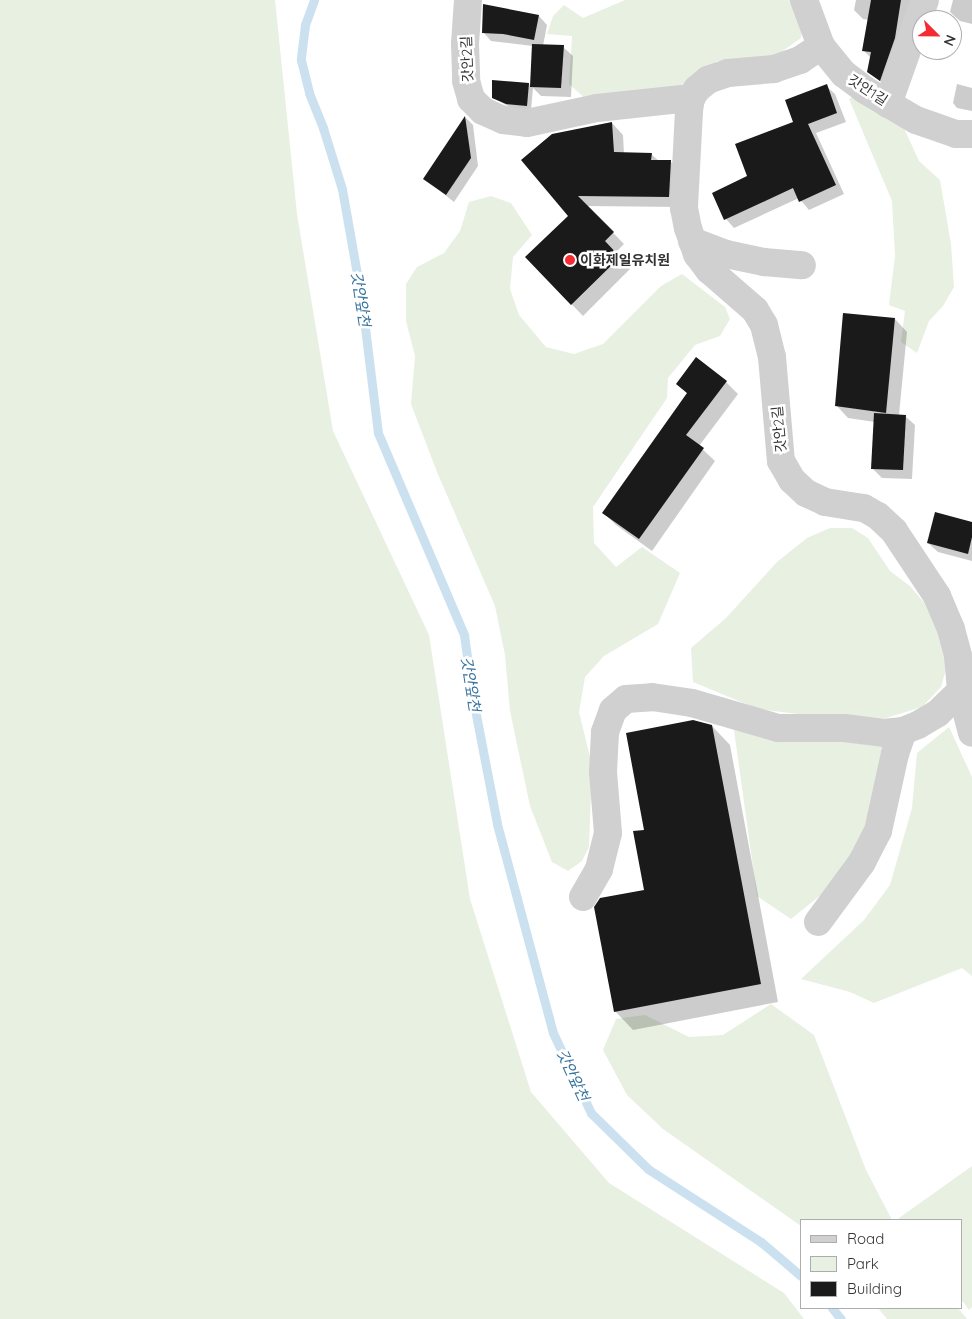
<!DOCTYPE html>
<meta charset="utf-8">
<style>
body{margin:0}
#map{position:relative;width:972px;height:1319px;overflow:hidden;background:#fff;font-family:Quicksand,"Noto Sans KR",sans-serif}
div>[style]{position:absolute}
.green>*{inset:0;background:#e8f0e1}
.shadow>*{inset:0;background:#0003}
.stream>*{height:9px;margin:-4.5px;padding:0 4.5px;transform-origin:4.5px;border-radius:4.5px;background:#cce1f0}
.building>*{inset:0;background:#1a1a1a}
.minor>*{height:28px;margin:-14px;padding:0 14px;transform-origin:14px;border-radius:14px;background:#d0d0d0}
.dots>*{width:14px;height:14px;translate:-50% -50%;box-sizing:border-box;border:2px solid #fff;border-radius:50%}
span{translate:-50% -50%;white-space:nowrap;text-align:center;line-height:1.15;-webkit-text-stroke:5px #fff;paint-order:stroke}
.street-label{font-size:14px;color:#333}
.poi-label{font-size:14px;color:#333;font-weight:700}
.left{translate:0 -50%;text-align:left}
.water-label{font-size:15px;color:#38739e;font-style:italic}
.legend{position:absolute;left:800px;top:1219px;width:162px;height:90px;box-sizing:border-box;background:#fff;border:1px solid #adadad;margin:0;padding:6px 9px;list-style:none;font-size:15px;color:#333}
.legend li{display:flex;align-items:center;gap:10px;height:25px}
.legend b{width:25px;border:1px solid #adadad}
.north{position:absolute;left:912px;top:10px;width:50px;height:50px;box-sizing:border-box;background:#fff;border:1px solid #adadad;border-radius:50%;rotate:113deg;font-size:14px;font-weight:700;line-height:20px;text-align:center;color:#333}
.north::after{content:'';display:block;margin:auto;width:18px;height:22px;background:#f42b32;clip-path:polygon(50% 0,100% 100%,50% 72%,0 100%)}
</style>
<div id="map">
<div class="green">
<i style="clip-path:polygon(0 0,275px 0,297px 214px,333px 431px,429px 635px,470px 899px,531px 1092px,609px 1183px,784px 1293px,804px 1319px,0 1319px)"></i>
<i style="clip-path:polygon(625px 0,794px 0,803px 22px,801px 38px,777px 55px,755px 61px,717px 61px,691px 81px,668px 90px,587px 100px,569px 84px,572px 36px,547px 34px,553px 16px,564px 5px,583px 18px)"></i>
<i style="clip-path:polygon(854px 96px,903px 126px,919px 161px,940px 180px,951px 244px,954px 287px,943px 306px,929px 321px,917px 353px,901px 342px,905px 311px,889px 305px,895px 256px,892px 201px,849px 99px)"></i>
<i style="clip-path:polygon(491px 196px,511px 203px,532px 235px,513px 257px,510px 289px,519px 315px,546px 347px,574px 354px,603px 344px,661px 286px,682px 274px,725px 307px,730px 319px,720px 336px,695px 345px,668px 378px,667px 398px,593px 507px,594px 543px,616px 567px,642px 547px,680px 573px,658px 624px,604px 656px,585px 677px,579px 712px,592px 765px,589px 847px,582px 861px,568px 871px,552px 862px,530px 806px,510px 711px,505px 655px,495px 606px,437px 472px,411px 404px,415px 356px,406px 321px,406px 284px,417px 267px,444px 253px,460px 231px,469px 202px)"></i>
<i style="clip-path:polygon(830px 528px,852px 528px,868px 538px,890px 571px,910px 586px,931px 611px,944px 645px,947px 666px,941px 687px,922px 707px,886px 718px,814px 716px,758px 709px,693px 682px,691px 648px,726px 618px,777px 562px,807px 538px)"></i>
<i style="clip-path:polygon(949px 727px,972px 777px,972px 976px,962px 968px,874px 1003px,850px 992px,801px 979px,864px 920px,890px 885px,912px 808px,917px 753px)"></i>
<i style="clip-path:polygon(734px 730px,780px 740px,839px 741px,883px 747px,872px 803px,858px 846px,827px 890px,791px 919px,757px 896px)"></i>
<i style="clip-path:polygon(771px 1004px,814px 1035px,866px 1170px,892px 1220px,801px 1220px,801px 1226px,663px 1129px,627px 1095px,603px 1050px,616px 1019px,645px 1015px,689px 1037px,723px 1035px)"></i>
<i style="clip-path:polygon(972px 1166px,972px 1307px,969px 1310px,961px 1299px,961px 1220px,900px 1220px,899px 1218px)"></i>
<i style="clip-path:polygon(878px 1308px,958px 1308px,967px 1319px,887px 1319px)"></i>
</div>
<div class="shadow">
<i style="clip-path:polygon(856px 0,916px 0,889px 89px,868px 71px,871px 58px,864px 51px,869px 20px,863px 19px,854px 10px)"></i>
<i style="clip-path:polygon(953px 0,972px 0,972px 24px,960px 21px,950px 12px)"></i>
<i style="clip-path:polygon(539px 16px,547px 25px,543px 46px,563px 47px,573px 56px,571px 97px,541px 96px,533px 88px,531px 110px,511px 108px,493px 97px,529px 84px,531px 87px,533px 46px,491px 41px,483px 32px)"></i>
<i style="clip-path:polygon(957px 84px,972px 88px,972px 111px,957px 108px,953px 103px)"></i>
<i style="clip-path:polygon(826px 86px,835px 94px,846px 122px,816px 133px,844px 194px,809px 210px,799px 198px,734px 228px,726px 219px,749px 176px)"></i>
<i style="clip-path:polygon(466px 118px,473px 125px,478px 166px,454px 202px,425px 179px)"></i>
<i style="clip-path:polygon(612px 123px,623px 135px,624px 154px,651px 154px,659px 161px,670px 161px,682px 173px,680px 207px,587px 206px,624px 244px,615px 253px,630px 269px,583px 316px,526px 257px,569px 216px,523px 160px)"></i>
<i style="clip-path:polygon(895px 319px,907px 332px,899px 415px,905px 416px,915px 425px,912px 479px,882px 478px,872px 468px,875px 422px,848px 418px,836px 405px)"></i>
<i style="clip-path:polygon(726px 382px,738px 394px,699px 446px,715px 461px,652px 551px,616px 525px,604px 513px,688px 394px,677px 384px)"></i>
<i style="clip-path:polygon(972px 524px,972px 561px,938px 552px,928px 543px)"></i>
<i style="clip-path:polygon(712px 726px,730px 745px,778px 1002px,633px 1030px,615px 1011px,645px 891px,646px 831px)"></i>
</div>
<div class="stream">
<i style="left:314px;top:0;width:27px;rotate:110deg"></i>
<i style="left:305px;top:25px;width:35px;rotate:97deg"></i>
<i style="left:301px;top:60px;width:34px;rotate:76deg"></i>
<i style="left:309px;top:93px;width:38px;rotate:68deg"></i>
<i style="left:323px;top:128px;width:64px;rotate:72.7deg"></i>
<i style="left:342px;top:189px;width:116px;rotate:80deg"></i>
<i style="left:362px;top:303px;width:131px;rotate:83deg"></i>
<i style="left:378px;top:433px;width:220px;rotate:66.9deg"></i>
<i style="left:464px;top:635px;width:65px;rotate:82deg"></i>
<i style="left:473px;top:699px;width:127px;rotate:79.1deg"></i>
<i style="left:497px;top:824px;width:216px;rotate:75deg"></i>
<i style="left:553px;top:1033px;width:89px;rotate:64.6deg"></i>
<i style="left:591px;top:1113px;width:80px;rotate:44.5deg"></i>
<i style="left:648px;top:1169px;width:135px;rotate:32.9deg"></i>
<i style="left:761px;top:1242px;width:52px;rotate:40.4deg"></i>
<i style="left:832px;top:1308px;width:14px;rotate:51deg"></i>
</div>
<div class="building">
<i style="clip-path:polygon(871px 0,901px 0,895px 38px,880px 81px,867px 72px,871px 52px,862px 51px)"></i>
<i style="clip-path:polygon(483px 4px,539px 15px,534px 40px,503px 34px,482px 33px)"></i>
<i style="clip-path:polygon(532px 44px,564px 45px,561px 88px,530px 87px)"></i>
<i style="clip-path:polygon(492px 80px,529px 83px,527px 106px,506px 104px,492px 98px)"></i>
<i style="clip-path:polygon(827px 84px,837px 113px,808px 124px,836px 185px,799px 202px,793px 188px,724px 220px,712px 193px,747px 176px,735px 144px,793px 122px,785px 100px)"></i>
<i style="clip-path:polygon(465px 116px,471px 158px,446px 195px,423px 179px)"></i>
<i style="clip-path:polygon(612px 122px,614px 152px,652px 153px,651px 160px,671px 160px,669px 197px,578px 196px,614px 232px,605px 241px,620px 257px,571px 305px,525px 257px,568px 216px,521px 160px,552px 134px)"></i>
<i style="clip-path:polygon(843px 313px,895px 318px,886px 413px,835px 406px)"></i>
<i style="clip-path:polygon(696px 357px,727px 381px,686px 435px,704px 448px,639px 539px,602px 513px,687px 393px,676px 384px)"></i>
<i style="clip-path:polygon(874px 413px,906px 415px,903px 470px,871px 469px)"></i>
<i style="clip-path:polygon(935px 512px,972px 522px,972px 537px,968px 554px,927px 543px)"></i>
<i style="clip-path:polygon(693px 720px,712px 725px,761px 984px,614px 1012px,594px 907px,600px 898px,644px 890px,633px 831px,644px 830px,626px 733px)"></i>
</div>
<div class="minor">
<i style="left:468px;top:0;width:44px;rotate:93.9deg"></i>
<i style="left:465px;top:44px;width:37px;rotate:88deg"></i>
<i style="left:466px;top:81px;width:19px;rotate:74deg"></i>
<i style="left:471px;top:99px;width:17px;rotate:45deg"></i>
<i style="left:483px;top:111px;width:22px;rotate:24deg"></i>
<i style="left:503px;top:120px;width:24px;rotate:7deg"></i>
<i style="left:527px;top:123px;width:72px;rotate:-12.1deg"></i>
<i style="left:597px;top:108px;width:95px;rotate:-6.1deg"></i>
<i style="left:804px;top:0;width:49px;rotate:69.7deg"></i>
<i style="left:821px;top:46px;width:36px;rotate:51deg"></i>
<i style="left:844px;top:74px;width:26px;rotate:37deg"></i>
<i style="left:865px;top:90px;width:59px;rotate:30.5deg"></i>
<i style="left:916px;top:120px;width:42px;rotate:19.3deg"></i>
<i style="left:956px;top:134px;width:16px"></i>
<i style="left:821px;top:46px;width:25px;rotate:146deg"></i>
<i style="left:800px;top:60px;width:28px;rotate:161deg"></i>
<i style="left:774px;top:69px;width:46px;rotate:175deg"></i>
<i style="left:728px;top:73px;width:21px;rotate:161deg"></i>
<i style="left:708px;top:80px;width:14px;rotate:141deg"></i>
<i style="left:697px;top:89px;width:11px;rotate:124deg"></i>
<i style="left:691px;top:98px;width:13px;rotate:99deg"></i>
<i style="left:689px;top:111px;width:97px;rotate:93deg"></i>
<i style="left:684px;top:208px;width:20px;rotate:79deg"></i>
<i style="left:688px;top:228px;width:28px;rotate:71deg"></i>
<i style="left:697px;top:254px;width:20px;rotate:53deg"></i>
<i style="left:709px;top:270px;width:61px;rotate:41deg"></i>
<i style="left:755px;top:310px;width:17px;rotate:59deg"></i>
<i style="left:764px;top:325px;width:33px;rotate:76deg"></i>
<i style="left:772px;top:357px;width:104px;rotate:85.1deg"></i>
<i style="left:781px;top:461px;width:22px;rotate:60deg"></i>
<i style="left:792px;top:480px;width:19px;rotate:43deg"></i>
<i style="left:806px;top:493px;width:21px;rotate:25deg"></i>
<i style="left:825px;top:502px;width:39px;rotate:9deg"></i>
<i style="left:864px;top:508px;width:16px;rotate:30deg"></i>
<i style="left:878px;top:516px;width:22px;rotate:43deg"></i>
<i style="left:894px;top:531px;width:78px;rotate:56.5deg"></i>
<i style="left:937px;top:596px;width:36px;rotate:67deg"></i>
<i style="left:951px;top:629px;width:28px;rotate:75deg"></i>
<i style="left:958px;top:656px;width:35px;rotate:85deg"></i>
<i style="left:961px;top:691px;width:43px;rotate:75.3deg"></i>
<i style="left:888px;top:104px;width:110px;rotate:-70.4deg"></i>
<i style="left:692px;top:241px;width:36px;rotate:21deg"></i>
<i style="left:726px;top:254px;width:39px;rotate:12deg"></i>
<i style="left:764px;top:262px;width:38px;rotate:5deg"></i>
<i style="left:583px;top:897px;width:32px;rotate:-60deg"></i>
<i style="left:599px;top:869px;width:37px;rotate:-76deg"></i>
<i style="left:608px;top:833px;width:61px;rotate:-94.7deg"></i>
<i style="left:603px;top:772px;width:40px;rotate:-87.1deg"></i>
<i style="left:605px;top:732px;width:23px;rotate:-70deg"></i>
<i style="left:613px;top:710px;width:17px;rotate:-40deg"></i>
<i style="left:626px;top:699px;width:26px;rotate:-4deg"></i>
<i style="left:652px;top:697px;width:40px;rotate:8.5deg"></i>
<i style="left:692px;top:703px;width:90px;rotate:16.2deg"></i>
<i style="left:778px;top:728px;width:66px"></i>
<i style="left:844px;top:728px;width:39px;rotate:7deg"></i>
<i style="left:883px;top:733px;width:20px;rotate:-6deg"></i>
<i style="left:903px;top:731px;width:16px;rotate:-22deg"></i>
<i style="left:918px;top:725px;width:23px;rotate:-31deg"></i>
<i style="left:938px;top:713px;width:32px;rotate:-44deg"></i>
<i style="left:818px;top:922px;width:74px;rotate:-53.7deg"></i>
<i style="left:862px;top:862px;width:35px;rotate:-63deg"></i>
<i style="left:878px;top:831px;width:79px;rotate:-77.6deg"></i>
<i style="left:895px;top:754px;width:24px;rotate:-71deg"></i>
</div>
<div class="dots">
<i style="left:570px;top:260px;background:#f42b32"></i>
</div>
<div class="street-label">
<span style="left:467px;top:59px;rotate:-92deg">갓안2길</span>
<span style="left:868px;top:90px;rotate:33deg">갓안1길</span>
<span style="left:779px;top:429px;rotate:-95deg">갓안2길</span>
</div>
<div class="poi-label">
<span class="left" style="left:580px;top:260px">이화제일유치원</span>
</div>
<div class="water-label">
<span style="left:361px;top:299px;rotate:81deg">갓안앞천</span>
<span style="left:471px;top:684px;rotate:81deg">갓안앞천</span>
<span style="left:573px;top:1075px;rotate:65deg">갓안앞천</span>
</div>
<ul class="legend">
<li><b style="height:6px;background:#d0d0d0"></b>Road</li>
<li><b style="height:14px;background:#e8f0e1"></b>Park</li>
<li><b style="height:14px;background:#1a1a1a"></b>Building</li>
</ul>
<div class="north">N</div>
</div>
